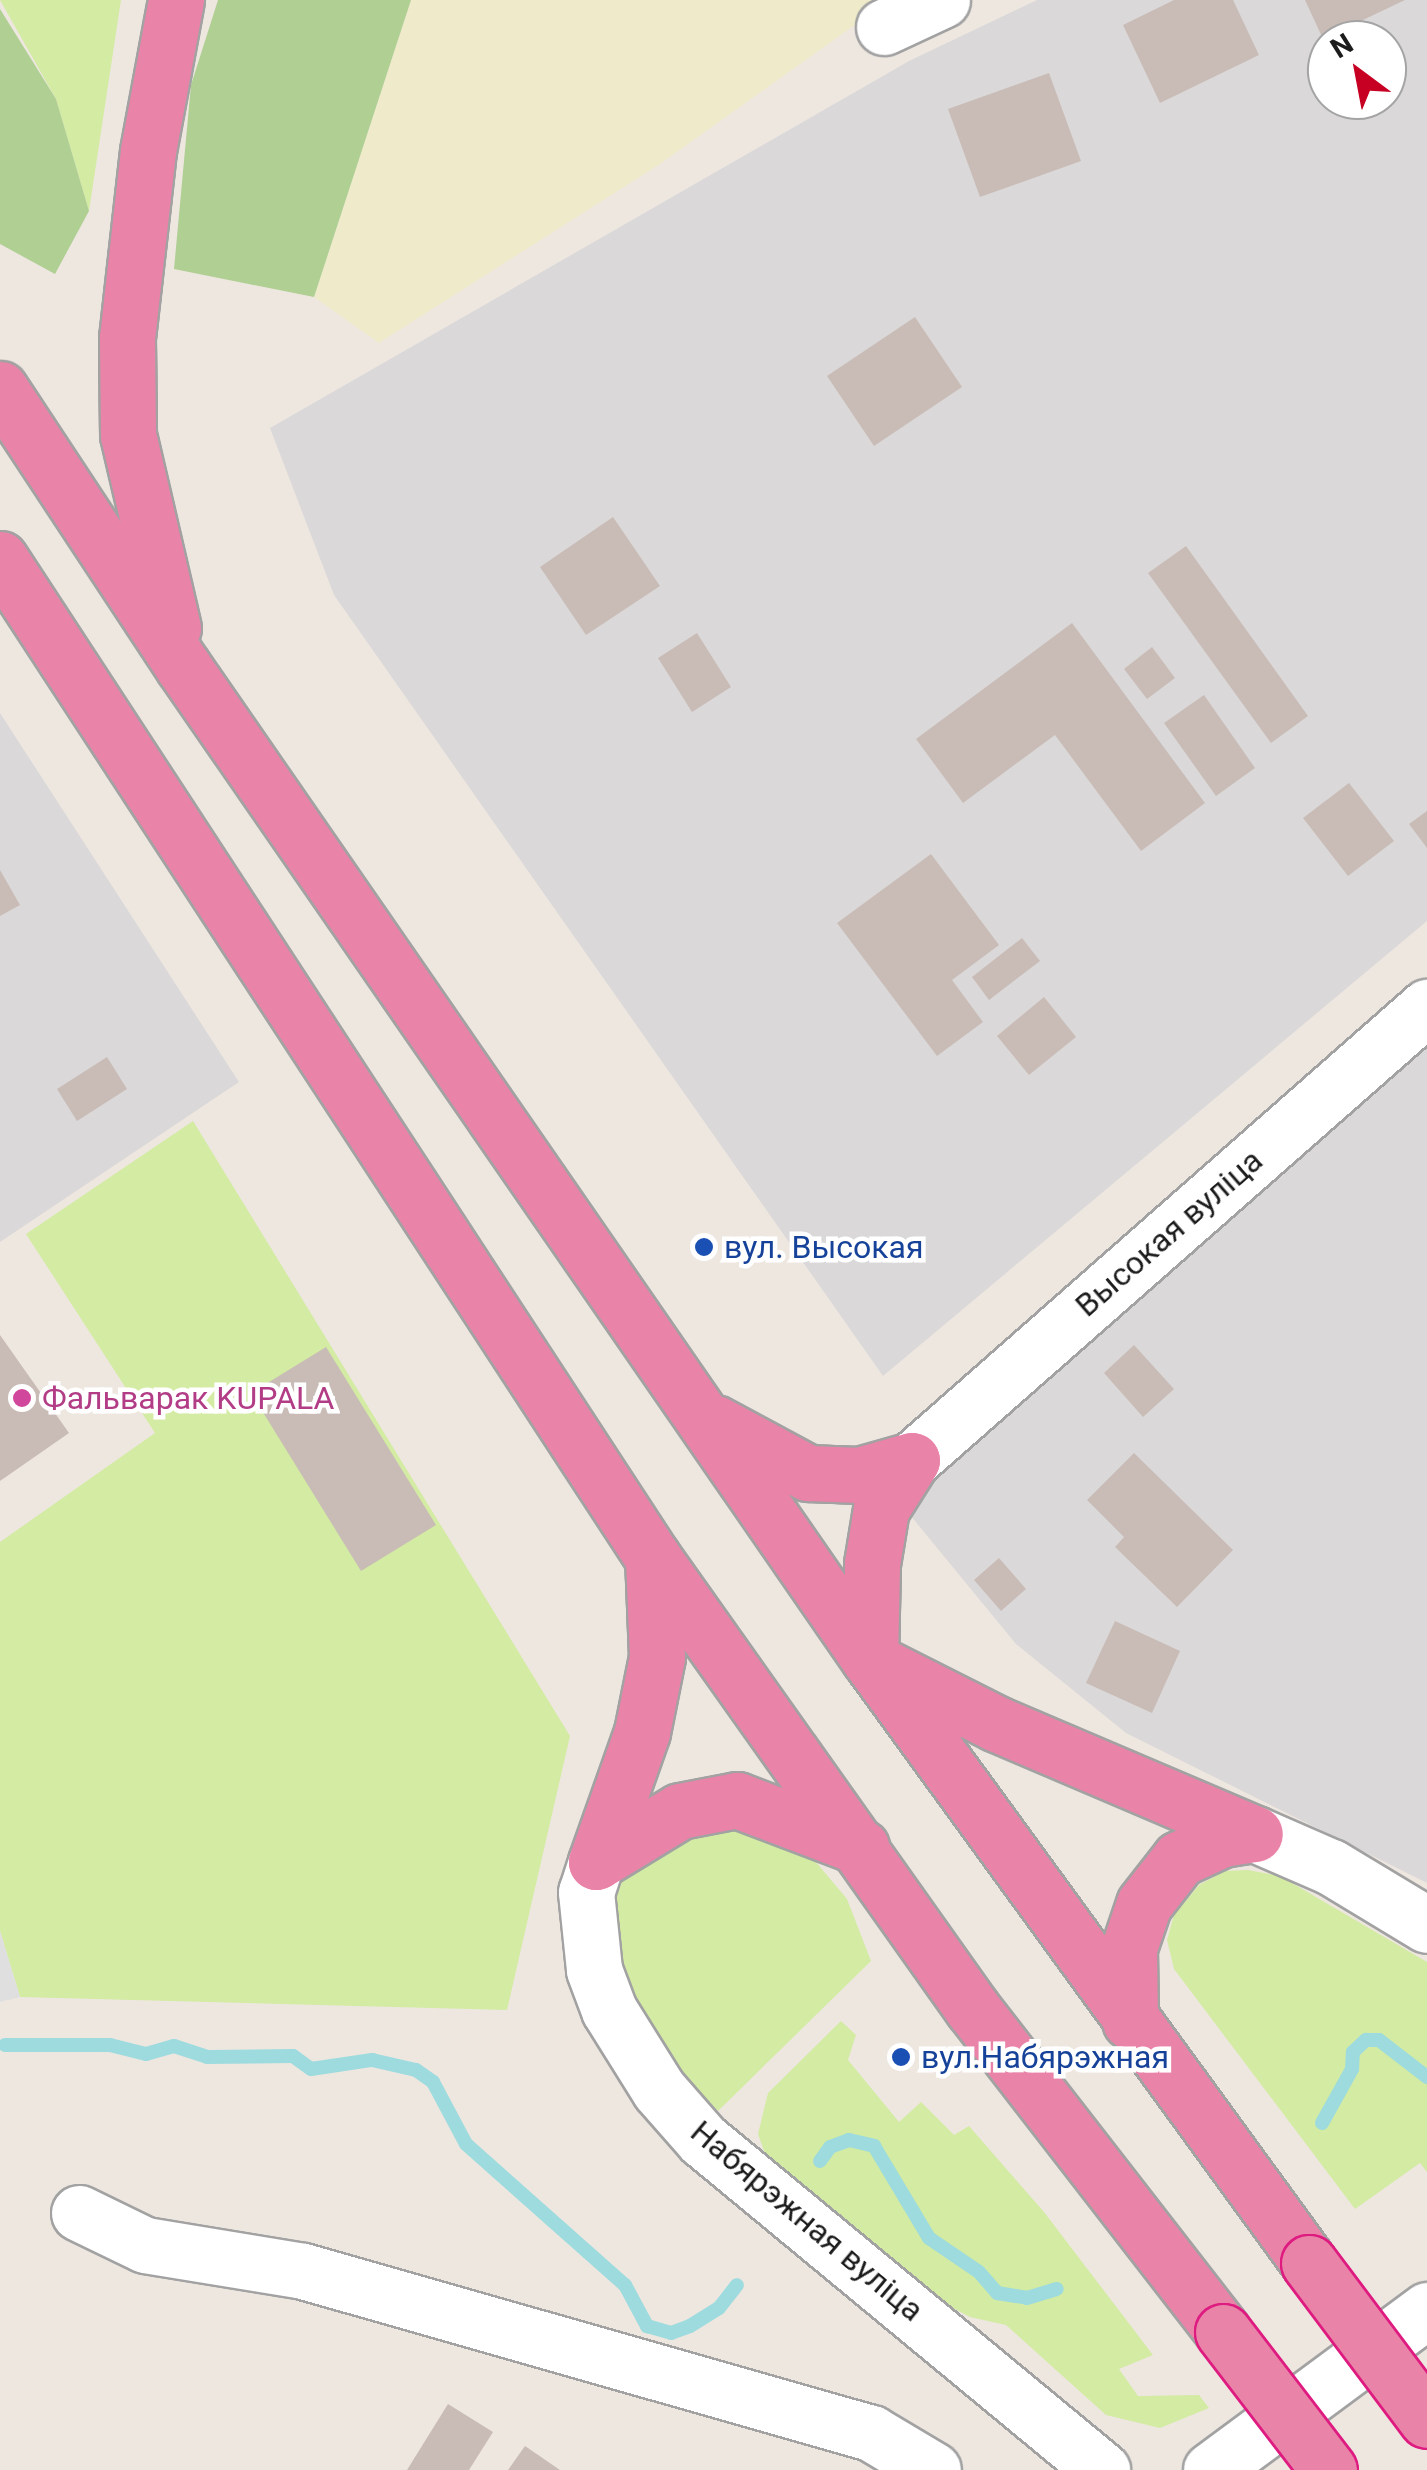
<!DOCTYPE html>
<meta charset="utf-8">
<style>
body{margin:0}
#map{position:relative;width:1427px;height:2470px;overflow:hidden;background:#eee7e0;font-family:Roboto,sans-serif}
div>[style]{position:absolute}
.residential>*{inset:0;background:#dad8d9}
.farmland>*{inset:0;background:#eeeaca}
.grass>*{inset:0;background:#d3eba3}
.forest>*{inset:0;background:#afcf93}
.parking>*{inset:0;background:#dfdfdf}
.stream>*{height:14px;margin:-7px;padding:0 7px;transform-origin:7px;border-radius:7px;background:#9edbde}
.building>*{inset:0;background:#c9bcb6}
.roads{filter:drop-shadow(2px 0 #a2a2a2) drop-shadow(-2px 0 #a2a2a2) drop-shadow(0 2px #a2a2a2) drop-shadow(0 -2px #a2a2a2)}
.minor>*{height:55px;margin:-27.5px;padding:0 27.5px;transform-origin:27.5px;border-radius:27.5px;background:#fff}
.highway>*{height:55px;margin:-27.5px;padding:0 27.5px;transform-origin:27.5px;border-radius:27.5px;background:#ea83a8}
.bridges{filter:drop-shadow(2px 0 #de1b80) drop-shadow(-2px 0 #de1b80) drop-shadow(0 2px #de1b80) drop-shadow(0 -2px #de1b80)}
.highway-bridge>*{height:55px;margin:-27.5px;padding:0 27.5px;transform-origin:27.5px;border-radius:27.5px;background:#ea83a8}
.dots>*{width:28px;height:28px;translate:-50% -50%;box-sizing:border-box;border:5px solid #fff;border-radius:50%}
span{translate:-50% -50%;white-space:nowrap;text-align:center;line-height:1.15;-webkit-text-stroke:9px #fff;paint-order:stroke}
.street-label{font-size:32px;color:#1b1b1b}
.transit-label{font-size:32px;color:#164399}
.left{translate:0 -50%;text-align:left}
.hotel-label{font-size:32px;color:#b23c85}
.north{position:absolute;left:1307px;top:20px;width:100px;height:100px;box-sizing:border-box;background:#fff;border:2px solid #a4a4a4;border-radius:50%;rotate:328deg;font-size:28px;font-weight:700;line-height:40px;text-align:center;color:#1b1b1b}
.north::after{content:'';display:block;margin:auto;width:35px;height:45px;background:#c70023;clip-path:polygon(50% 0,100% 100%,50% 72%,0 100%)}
</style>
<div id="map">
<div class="residential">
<i style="clip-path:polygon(evenodd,1037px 0,1427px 0,1427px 921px,883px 1376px,334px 595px,270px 428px,909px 61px,1037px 0,1327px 40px,1387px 40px,1387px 100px,1327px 100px,1327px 40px)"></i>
<i style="clip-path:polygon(0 713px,239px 1082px,0 1242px)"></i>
<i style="clip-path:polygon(1427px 1034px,1427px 1883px,1126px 1733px,1016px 1644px,910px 1515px,943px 1462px)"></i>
</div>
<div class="farmland">
<i style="clip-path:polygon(411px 0,890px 0,660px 164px,379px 343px,314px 297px)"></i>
</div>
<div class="grass">
<i style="clip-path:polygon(0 0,121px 0,89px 211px,56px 99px)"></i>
<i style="clip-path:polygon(193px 1121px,570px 1736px,507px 2010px,20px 1997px,0 1931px,0 1542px,155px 1433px,26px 1234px)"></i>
<i style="clip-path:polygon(717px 1815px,810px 1855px,847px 1899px,871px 1961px,718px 2111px,656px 2045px,627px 1990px,614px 1905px,624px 1875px)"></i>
<i style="clip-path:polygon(1248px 1870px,1280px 1876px,1427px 1962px,1427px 2172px,1420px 2163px,1355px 2209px,1174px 1969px,1167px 1940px,1174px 1915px,1199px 1885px,1225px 1871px)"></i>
<i style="clip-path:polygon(841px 2021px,856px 2035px,848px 2060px,899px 2122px,921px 2102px,954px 2135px,969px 2126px,1044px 2212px,1153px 2355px,1119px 2369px,1138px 2396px,1199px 2395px,1209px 2408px,1160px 2428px,1106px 2415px,1006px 2325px,970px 2317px,904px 2282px,768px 2162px,758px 2134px,768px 2093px)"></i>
</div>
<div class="forest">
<i style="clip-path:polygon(218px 0,411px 0,314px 297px,174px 269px,191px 85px)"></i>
<i style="clip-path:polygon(0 9px,56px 99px,89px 211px,55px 274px,0 244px)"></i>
</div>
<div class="parking">
<i style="clip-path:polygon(0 1931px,20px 1997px,0 2002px)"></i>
</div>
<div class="stream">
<i style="left:5px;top:2045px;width:105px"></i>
<i style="left:110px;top:2045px;width:37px;rotate:14deg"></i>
<i style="left:146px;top:2054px;width:29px;rotate:-16deg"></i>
<i style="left:174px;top:2046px;width:35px;rotate:18deg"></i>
<i style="left:207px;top:2057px;width:86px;rotate:-0.7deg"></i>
<i style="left:293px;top:2056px;width:22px;rotate:36deg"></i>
<i style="left:311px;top:2069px;width:62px;rotate:-8.4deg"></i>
<i style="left:372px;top:2060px;width:45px;rotate:12.8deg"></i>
<i style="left:416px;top:2070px;width:21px;rotate:35deg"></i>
<i style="left:433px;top:2082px;width:70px;rotate:62deg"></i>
<i style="left:466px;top:2144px;width:213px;rotate:41.6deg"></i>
<i style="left:625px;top:2285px;width:47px;rotate:61.8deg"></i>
<i style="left:647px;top:2326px;width:25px;rotate:16deg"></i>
<i style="left:671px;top:2333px;width:20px;rotate:-20deg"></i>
<i style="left:690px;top:2326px;width:34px;rotate:-32deg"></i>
<i style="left:719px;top:2308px;width:29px;rotate:-52deg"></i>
<i style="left:1322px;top:2123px;width:62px;rotate:-60.9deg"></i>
<i style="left:1352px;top:2069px;width:17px;rotate:-87deg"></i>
<i style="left:1353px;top:2052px;width:18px;rotate:-43deg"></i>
<i style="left:1366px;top:2040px;width:13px"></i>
<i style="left:1379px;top:2040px;width:61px;rotate:37.6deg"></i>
<i style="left:820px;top:2161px;width:17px;rotate:-54deg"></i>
<i style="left:830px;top:2147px;width:20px;rotate:-20deg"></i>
<i style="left:849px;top:2140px;width:26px;rotate:13deg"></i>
<i style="left:874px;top:2146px;width:107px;rotate:59.1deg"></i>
<i style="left:929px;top:2238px;width:60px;rotate:34.2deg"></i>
<i style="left:979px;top:2272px;width:28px;rotate:49deg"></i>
<i style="left:997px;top:2293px;width:30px;rotate:9deg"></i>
<i style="left:1027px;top:2298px;width:31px;rotate:-17deg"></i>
</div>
<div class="building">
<i style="clip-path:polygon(1174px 0,1233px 0,1259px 55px,1160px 103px,1123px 25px)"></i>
<i style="clip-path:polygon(1305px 0,1405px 0,1323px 39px)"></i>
<i style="clip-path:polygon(1049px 73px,1081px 161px,980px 197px,948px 109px)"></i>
<i style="clip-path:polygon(915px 317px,962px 387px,874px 446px,827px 376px)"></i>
<i style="clip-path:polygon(613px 517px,660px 586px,586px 635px,540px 567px)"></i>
<i style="clip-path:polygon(1186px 546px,1308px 716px,1271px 743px,1148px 573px)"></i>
<i style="clip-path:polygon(1072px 623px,1205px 803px,1141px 851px,1055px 735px,963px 803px,916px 739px)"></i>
<i style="clip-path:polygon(697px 633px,731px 687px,692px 712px,658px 658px)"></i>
<i style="clip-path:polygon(1152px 647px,1175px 678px,1147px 699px,1124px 669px)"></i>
<i style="clip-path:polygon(1204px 695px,1255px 768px,1216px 796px,1164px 723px)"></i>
<i style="clip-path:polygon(1349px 783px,1394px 841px,1348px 876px,1303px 818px)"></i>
<i style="clip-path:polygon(1427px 811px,1427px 848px,1409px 824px)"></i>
<i style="clip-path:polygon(931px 854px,999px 945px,952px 980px,983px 1022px,937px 1056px,837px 923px)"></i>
<i style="clip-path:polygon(0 870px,20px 905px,0 916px)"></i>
<i style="clip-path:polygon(1022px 938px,1040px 961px,989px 1000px,972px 977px)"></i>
<i style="clip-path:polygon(1044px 997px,1076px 1037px,1029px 1075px,997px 1036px)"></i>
<i style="clip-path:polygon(107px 1057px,127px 1089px,77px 1121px,57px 1089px)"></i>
<i style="clip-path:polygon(0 1335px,69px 1433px,0 1481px)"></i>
<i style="clip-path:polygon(1134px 1345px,1174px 1389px,1143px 1417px,1104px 1373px)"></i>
<i style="clip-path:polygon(326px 1347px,436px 1525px,361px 1571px,251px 1393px)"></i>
<i style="clip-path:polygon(1134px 1453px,1233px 1550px,1177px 1607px,1115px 1547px,1124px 1537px,1087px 1500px)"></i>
<i style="clip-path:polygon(999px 1558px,1026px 1589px,1001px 1611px,974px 1580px)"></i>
<i style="clip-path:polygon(1115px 1621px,1180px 1651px,1152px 1713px,1086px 1683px)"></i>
<i style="clip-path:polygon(448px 2404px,493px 2432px,469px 2470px,407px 2470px)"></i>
<i style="clip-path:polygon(525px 2446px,560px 2470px,508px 2470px)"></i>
</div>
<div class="roads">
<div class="minor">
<i style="left:884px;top:27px;width:64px;rotate:-25deg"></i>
<i style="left:912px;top:1460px;width:686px;rotate:-41.34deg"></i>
<i style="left:1255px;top:1834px;width:83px;rotate:23.5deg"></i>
<i style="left:1331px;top:1867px;width:112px;rotate:31.1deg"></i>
<i style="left:596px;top:1862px;width:32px;rotate:108deg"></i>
<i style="left:586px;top:1892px;width:78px;rotate:84.1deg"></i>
<i style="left:594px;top:1970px;width:43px;rotate:69.4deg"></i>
<i style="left:609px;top:2010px;width:94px;rotate:58deg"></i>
<i style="left:659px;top:2090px;width:67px;rotate:48.7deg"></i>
<i style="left:703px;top:2140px;width:518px;rotate:39.59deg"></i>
<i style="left:79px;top:2213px;width:73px;rotate:25.9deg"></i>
<i style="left:145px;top:2245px;width:160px;rotate:9.3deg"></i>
<i style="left:303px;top:2271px;width:591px;rotate:15.92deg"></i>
<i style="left:871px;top:2433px;width:72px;rotate:30.8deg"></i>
<i style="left:1211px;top:2470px;width:269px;rotate:-36.5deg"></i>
</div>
<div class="highway">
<i style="left:0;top:389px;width:331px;rotate:56.6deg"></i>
<i style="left:182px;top:665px;width:1210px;rotate:55.34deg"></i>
<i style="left:870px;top:1660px;width:746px;rotate:53.94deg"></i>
<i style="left:0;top:559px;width:1193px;rotate:56.83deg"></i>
<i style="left:653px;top:1558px;width:552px;rotate:54.67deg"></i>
<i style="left:972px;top:2008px;width:410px;rotate:52.2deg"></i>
<i style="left:173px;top:628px;width:198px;rotate:-103.1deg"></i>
<i style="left:128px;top:435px;width:97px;rotate:-90.6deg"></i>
<i style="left:127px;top:338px;width:188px;rotate:-83.6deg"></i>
<i style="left:148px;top:151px;width:154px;rotate:-79.5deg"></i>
<i style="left:715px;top:1423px;width:106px;rotate:28.3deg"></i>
<i style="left:808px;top:1473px;width:51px;rotate:2.2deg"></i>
<i style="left:859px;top:1475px;width:55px;rotate:-15.8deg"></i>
<i style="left:870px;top:1660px;width:96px;rotate:-88.8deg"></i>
<i style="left:872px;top:1564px;width:56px;rotate:-80.7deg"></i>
<i style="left:881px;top:1509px;width:58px;rotate:-57.7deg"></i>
<i style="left:880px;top:1665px;width:131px;rotate:26.8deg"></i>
<i style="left:997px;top:1724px;width:280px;rotate:23.1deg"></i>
<i style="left:596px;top:1862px;width:138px;rotate:-70.5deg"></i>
<i style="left:642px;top:1732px;width:76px;rotate:-78.7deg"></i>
<i style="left:657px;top:1657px;width:99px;rotate:-92.3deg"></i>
<i style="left:596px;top:1862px;width:98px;rotate:-31.3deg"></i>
<i style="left:680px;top:1811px;width:58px;rotate:-10.9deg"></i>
<i style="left:737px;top:1800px;width:133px;rotate:20.8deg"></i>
<i style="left:1130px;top:2021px;width:73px;rotate:-90.8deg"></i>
<i style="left:1129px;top:1948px;width:46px;rotate:-71.2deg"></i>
<i style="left:1144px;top:1904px;width:57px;rotate:-52.1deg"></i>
<i style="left:1179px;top:1859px;width:47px;rotate:-24.9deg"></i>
<i style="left:1222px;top:1839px;width:33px;rotate:-9deg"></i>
</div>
</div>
<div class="bridges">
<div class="highway-bridge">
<i style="left:1309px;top:2263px;width:196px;rotate:53.1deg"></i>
<i style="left:1223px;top:2332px;width:174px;rotate:52.5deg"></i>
</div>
</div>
<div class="dots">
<i style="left:704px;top:1247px;background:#1a4fb4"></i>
<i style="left:22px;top:1398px;background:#d1479c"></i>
<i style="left:901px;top:2057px;background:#1a4fb4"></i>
</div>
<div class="street-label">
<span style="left:1169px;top:1233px;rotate:-41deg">Высокая вуліца</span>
<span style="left:807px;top:2221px;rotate:40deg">Набярэжная вуліца</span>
</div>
<div class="transit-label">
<span class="left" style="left:724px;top:1247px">вул. Высокая</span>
<span class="left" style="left:921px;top:2057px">вул.Набярэжная</span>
</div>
<div class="hotel-label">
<span class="left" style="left:42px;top:1398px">Фальварак KUPALA</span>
</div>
<div class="north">N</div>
</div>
